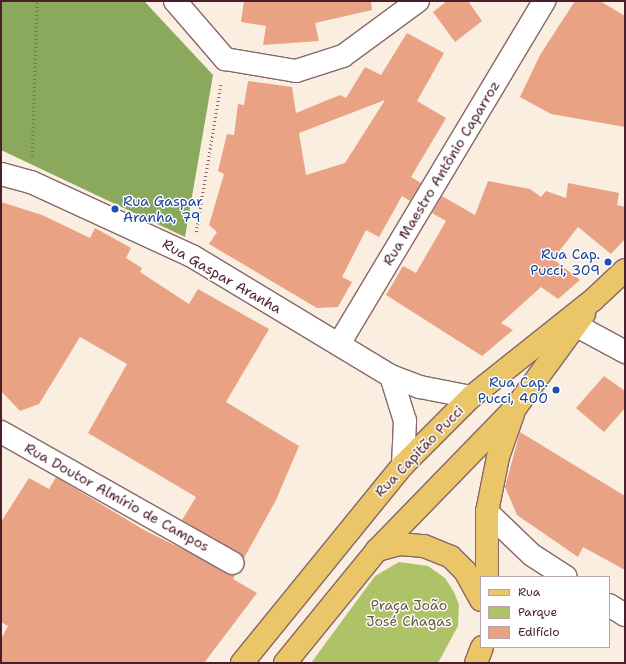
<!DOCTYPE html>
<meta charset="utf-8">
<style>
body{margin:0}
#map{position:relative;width:626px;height:664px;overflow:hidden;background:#f9eedf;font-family:"Shantell Sans",sans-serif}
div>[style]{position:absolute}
.green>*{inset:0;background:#aec367}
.forest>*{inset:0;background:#8aa95c}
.building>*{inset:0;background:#e9a284}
.path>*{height:2.5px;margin-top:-1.25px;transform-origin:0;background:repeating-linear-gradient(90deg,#87676a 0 1px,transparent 0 4px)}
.roads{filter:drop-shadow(1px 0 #87676a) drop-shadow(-1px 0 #87676a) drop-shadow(0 1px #87676a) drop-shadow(0 -1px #87676a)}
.minor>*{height:22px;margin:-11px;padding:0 11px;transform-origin:11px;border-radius:11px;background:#fff}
.major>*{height:22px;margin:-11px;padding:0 11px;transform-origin:11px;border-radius:11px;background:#ebc669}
.dots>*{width:11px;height:11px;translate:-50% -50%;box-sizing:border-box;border:2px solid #fff;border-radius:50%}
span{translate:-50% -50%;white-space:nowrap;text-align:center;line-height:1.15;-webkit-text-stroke:3px #fff;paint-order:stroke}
.street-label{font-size:14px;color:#4a1f2b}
.transit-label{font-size:14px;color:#164399}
.left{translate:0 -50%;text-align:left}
.right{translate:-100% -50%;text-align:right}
.park-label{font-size:14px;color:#6d5840}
.frame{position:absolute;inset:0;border:2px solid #4a1f2b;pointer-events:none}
.legend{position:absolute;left:480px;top:576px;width:130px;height:72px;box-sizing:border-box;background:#fff;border:1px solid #b7a5aa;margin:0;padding:5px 7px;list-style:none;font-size:12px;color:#4a1f2b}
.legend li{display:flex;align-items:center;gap:8px;height:20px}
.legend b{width:20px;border:1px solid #b7a5aa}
</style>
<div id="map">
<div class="green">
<i style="clip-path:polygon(399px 562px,428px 566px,445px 578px,454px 592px,459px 605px,458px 626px,438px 663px,311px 663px,375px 576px)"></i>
</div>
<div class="forest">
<i style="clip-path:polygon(1px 1px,144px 1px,213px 75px,185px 237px,1px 150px)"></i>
</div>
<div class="building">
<i style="clip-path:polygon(244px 1px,371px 1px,372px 10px,315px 23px,319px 41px,263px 45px,266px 26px,241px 22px)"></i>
<i style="clip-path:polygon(447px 1px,468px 1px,482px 21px,455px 42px,433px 12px)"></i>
<i style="clip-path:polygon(575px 1px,600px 1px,625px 16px,625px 127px,551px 114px,520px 97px,540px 55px)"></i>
<i style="clip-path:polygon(evenodd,407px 33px,444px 53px,417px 101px,446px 118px,411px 177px,421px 183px,410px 201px,402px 196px,379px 237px,366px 230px,342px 277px,352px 282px,338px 307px,317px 308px,209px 244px,217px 232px,209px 225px,224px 174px,218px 171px,227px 134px,234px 135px,238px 104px,244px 105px,248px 81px,292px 87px,296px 113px,340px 95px,346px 98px,365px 67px,381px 75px,407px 33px,385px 100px,345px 163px,306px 175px,299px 133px,385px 100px)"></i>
<i style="clip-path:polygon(488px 181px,530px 189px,541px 197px,546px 191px,566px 198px,568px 183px,619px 193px,617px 205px,625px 207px,625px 239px,611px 254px,578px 227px,553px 259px,580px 280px,558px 299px,541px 287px,501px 323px,513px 330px,482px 356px,386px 295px,403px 266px,416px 273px,446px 221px,432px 213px,442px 196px,475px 215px)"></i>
<i style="clip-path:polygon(1px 202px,42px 215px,90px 238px,95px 228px,131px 248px,126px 258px,142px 268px,140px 272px,189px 304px,198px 289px,269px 329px,226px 402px,299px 446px,276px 500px,244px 558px,182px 520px,196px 497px,88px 433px,127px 364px,80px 337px,39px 404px,20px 411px,1px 391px)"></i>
<i style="clip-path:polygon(604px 376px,625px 391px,625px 408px,604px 432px,576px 408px)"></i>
<i style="clip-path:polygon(520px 432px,625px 496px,625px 570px,583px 547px,578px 557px,517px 515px,505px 487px)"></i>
<i style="clip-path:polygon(56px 477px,144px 530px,235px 575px,233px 579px,257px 593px,204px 663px,1px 663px,1px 639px,8px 626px,1px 622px,1px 522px,29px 478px,49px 489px)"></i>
</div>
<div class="path">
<i style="left:32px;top:156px;width:155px;rotate:-88.2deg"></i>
<i style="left:196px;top:232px;width:151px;rotate:-80.5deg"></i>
</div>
<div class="roads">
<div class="minor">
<i style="left:175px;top:1px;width:77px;rotate:49.2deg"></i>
<i style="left:225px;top:59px;width:72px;rotate:9.6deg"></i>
<i style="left:296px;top:71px;width:49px;rotate:-17.7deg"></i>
<i style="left:343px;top:56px;width:93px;rotate:-36.3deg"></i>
<i style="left:1px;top:174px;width:31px;rotate:15deg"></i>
<i style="left:31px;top:182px;width:177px;rotate:24.7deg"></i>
<i style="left:192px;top:256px;width:232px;rotate:31.1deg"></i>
<i style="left:391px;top:376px;width:31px;rotate:21deg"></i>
<i style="left:420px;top:387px;width:52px;rotate:11.1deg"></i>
<i style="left:577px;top:326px;width:55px;rotate:28.4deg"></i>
<i style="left:339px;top:344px;width:400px;rotate:-59.1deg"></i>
<i style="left:391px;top:376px;width:47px;rotate:72.7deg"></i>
<i style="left:405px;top:421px;width:44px;rotate:92.6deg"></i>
<i style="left:1px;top:432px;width:266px;rotate:29.5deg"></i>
<i style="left:487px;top:512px;width:62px;rotate:43.7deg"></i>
<i style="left:532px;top:555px;width:40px;rotate:32.9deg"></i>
<i style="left:609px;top:605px;width:19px;rotate:32deg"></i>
</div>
<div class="major">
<i style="left:377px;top:550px;width:24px;rotate:-15deg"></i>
<i style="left:400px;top:544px;width:24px;rotate:5deg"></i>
<i style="left:424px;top:546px;width:29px;rotate:22deg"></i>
<i style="left:451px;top:557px;width:20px;rotate:45deg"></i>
<i style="left:465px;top:571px;width:33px;rotate:61deg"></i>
<i style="left:487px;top:577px;width:65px;rotate:-90deg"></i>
<i style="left:487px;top:512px;width:56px;rotate:-78.7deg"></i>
<i style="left:498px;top:457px;width:46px;rotate:-70.8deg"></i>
<i style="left:242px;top:663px;width:255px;rotate:-50.9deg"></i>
<i style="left:403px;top:465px;width:96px;rotate:-45deg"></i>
<i style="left:471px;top:397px;width:156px;rotate:-38.5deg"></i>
<i style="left:593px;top:300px;width:44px;rotate:-43.2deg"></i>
<i style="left:285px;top:663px;width:146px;rotate:-50.8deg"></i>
<i style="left:377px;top:550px;width:199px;rotate:-45.8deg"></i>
<i style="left:516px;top:407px;width:115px;rotate:-53.8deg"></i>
<i style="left:476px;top:663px;width:17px;rotate:-69deg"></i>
</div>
</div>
<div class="dots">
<i style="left:115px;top:209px;background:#1a4fb4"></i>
<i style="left:608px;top:262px;background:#1a4fb4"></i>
<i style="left:556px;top:390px;background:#1a4fb4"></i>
</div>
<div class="street-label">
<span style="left:441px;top:173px;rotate:-59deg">Rua Maestro Antônio Caparroz</span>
<span style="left:222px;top:276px;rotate:30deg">Rua Gaspar Aranha</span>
<span style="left:419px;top:451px;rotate:-46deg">Rua Capitão Pucci</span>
<span style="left:117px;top:497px;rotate:29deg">Rua Doutor Almírio de Campos</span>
</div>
<div class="transit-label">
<span class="left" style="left:123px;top:209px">Rua Gaspar<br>Aranha, 79</span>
<span class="right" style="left:600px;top:262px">Rua Cap.<br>Pucci, 309</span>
<span class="right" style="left:548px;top:390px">Rua Cap.<br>Pucci, 400</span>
</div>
<div class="park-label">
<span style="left:409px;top:613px">Praça João<br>José Chagas</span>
</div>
<div class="frame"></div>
<ul class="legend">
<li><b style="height:5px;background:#ebc669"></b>Rua</li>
<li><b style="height:11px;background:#aec367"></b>Parque</li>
<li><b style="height:11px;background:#e9a284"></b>Edifício</li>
</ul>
</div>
